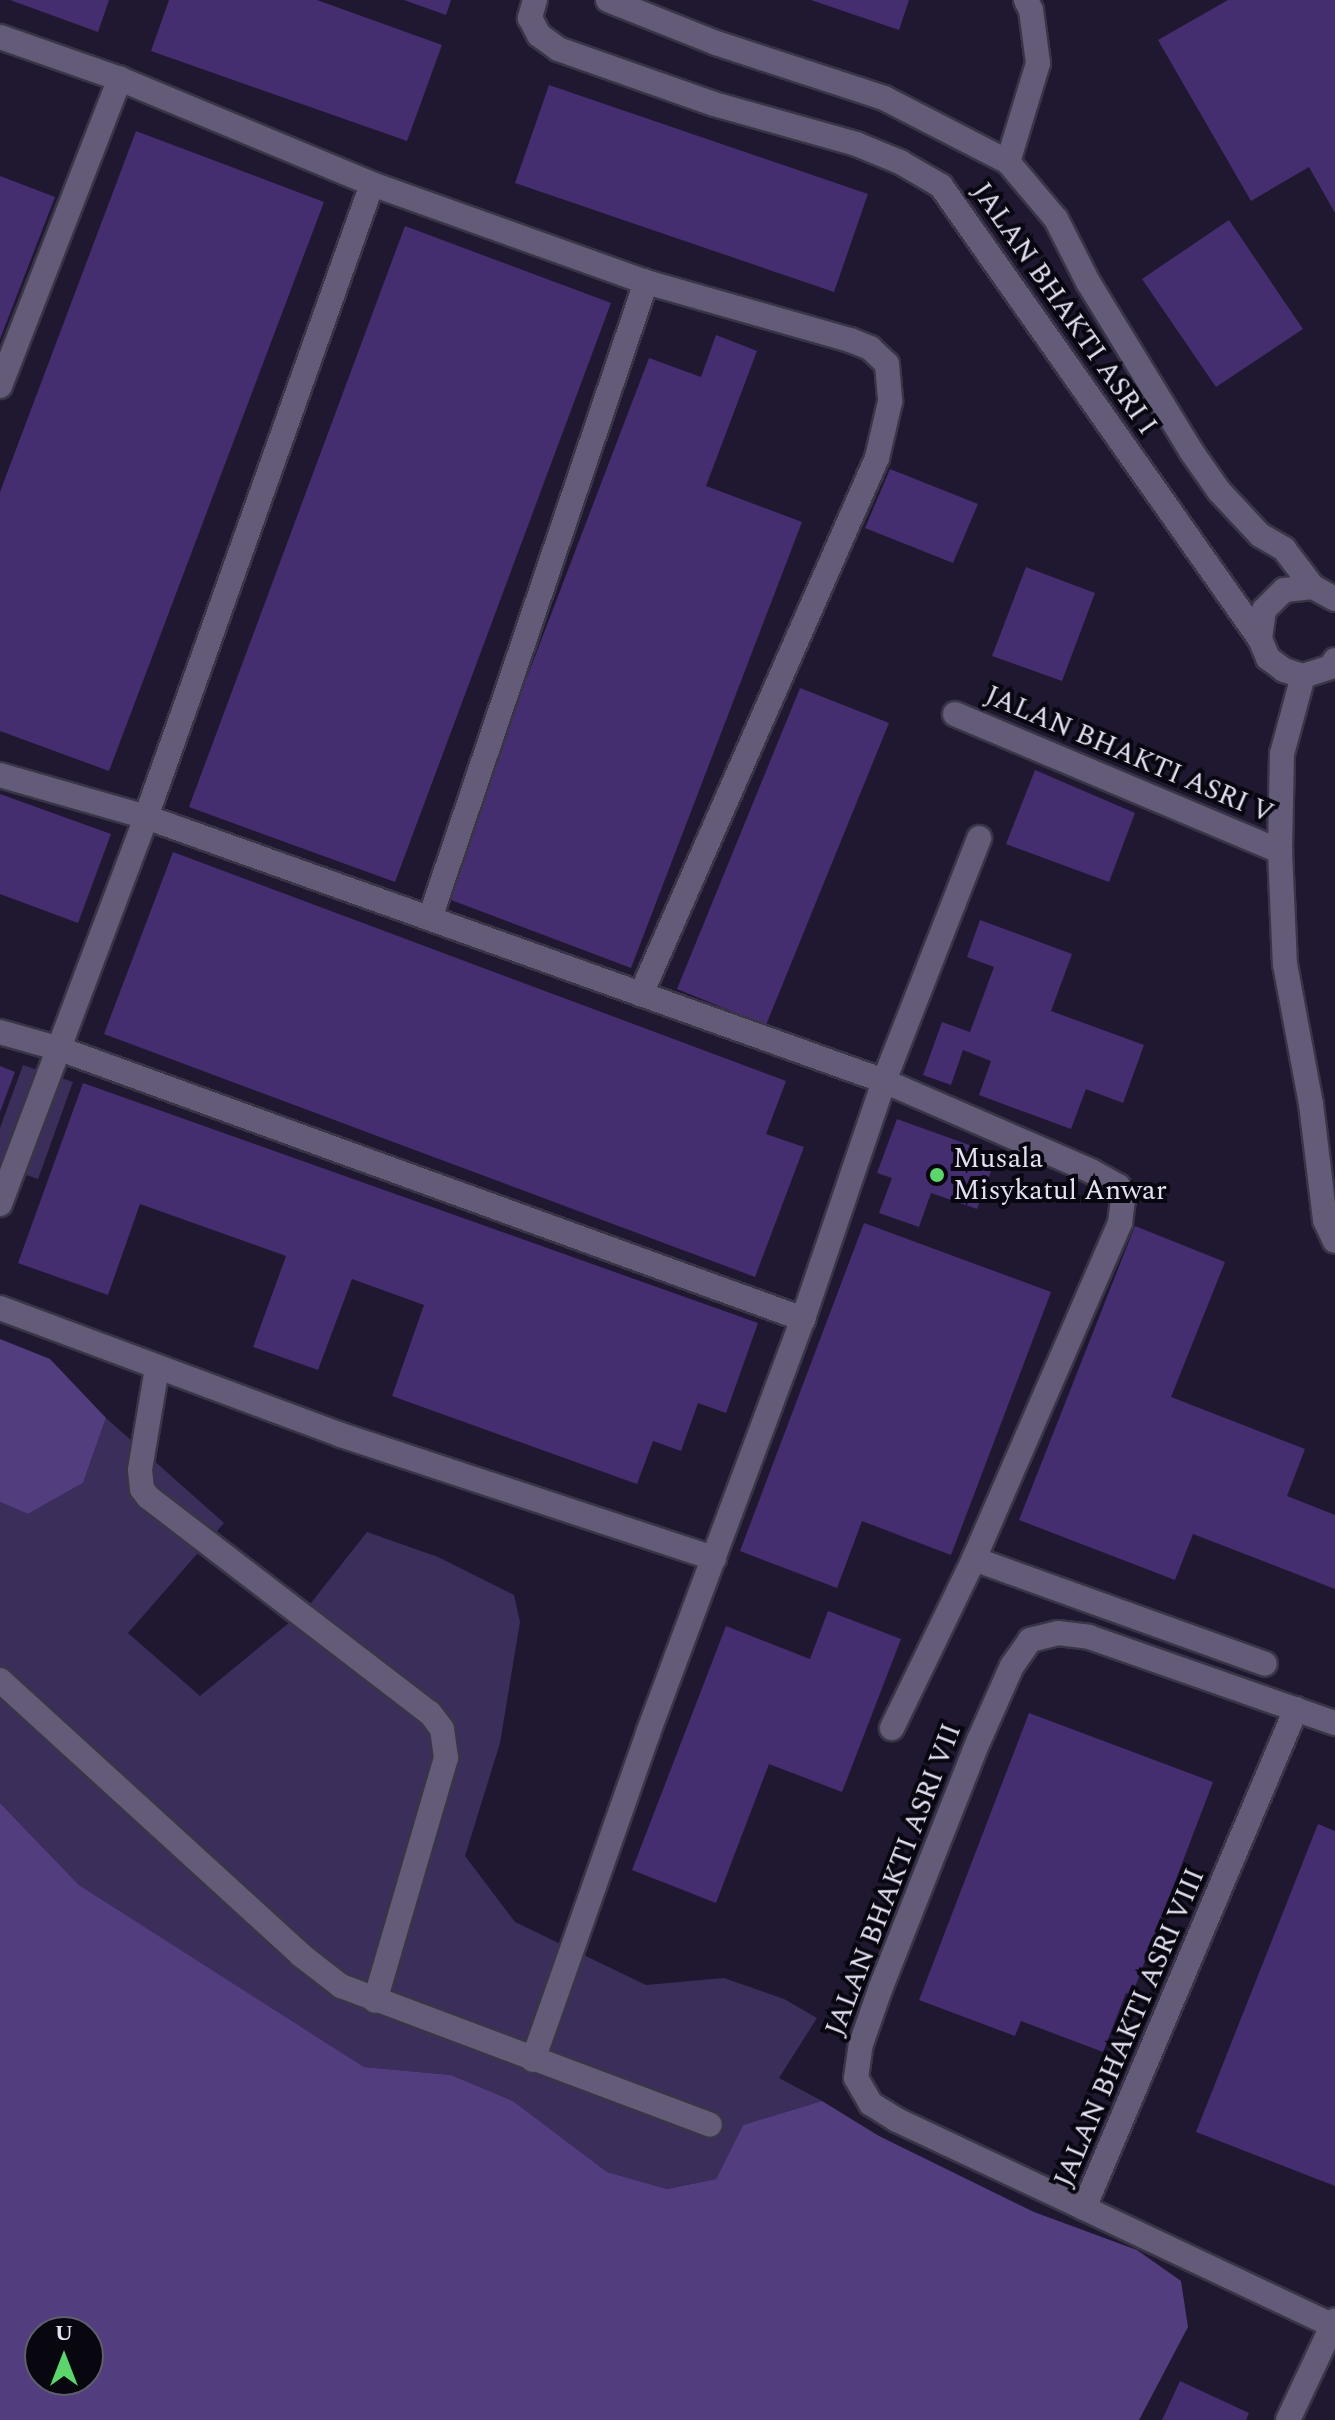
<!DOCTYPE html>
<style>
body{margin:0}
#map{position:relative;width:1335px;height:2420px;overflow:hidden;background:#1f1830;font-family:Spectral,serif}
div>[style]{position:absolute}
.green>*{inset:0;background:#3c2e5b}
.forest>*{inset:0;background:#523d7f}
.building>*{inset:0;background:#442e6f}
.roads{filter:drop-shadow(2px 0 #393547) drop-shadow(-2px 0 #393547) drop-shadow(0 2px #393547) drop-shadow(0 -2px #393547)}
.street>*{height:24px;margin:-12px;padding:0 12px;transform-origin:12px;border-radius:12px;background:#635b77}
.dots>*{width:22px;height:22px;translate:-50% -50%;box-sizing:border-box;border:4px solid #08060f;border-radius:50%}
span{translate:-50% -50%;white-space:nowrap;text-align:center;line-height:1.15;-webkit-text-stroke:8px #08060f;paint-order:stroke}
.street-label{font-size:28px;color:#e5e1f2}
.poi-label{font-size:28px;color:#e5e1f2}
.left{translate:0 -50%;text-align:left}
.north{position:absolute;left:24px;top:2316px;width:80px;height:80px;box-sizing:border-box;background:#08060f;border:2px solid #605e6a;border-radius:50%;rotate:0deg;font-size:22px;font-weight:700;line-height:32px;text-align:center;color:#e5e1f2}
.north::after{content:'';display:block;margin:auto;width:28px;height:36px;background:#5cd56d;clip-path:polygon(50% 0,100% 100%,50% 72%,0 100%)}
</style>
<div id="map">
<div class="green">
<i style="clip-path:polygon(23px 1065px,73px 1082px,38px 1179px,0 1166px,0 1128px)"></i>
<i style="clip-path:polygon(106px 1418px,224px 1523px,128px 1633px,200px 1696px,307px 1608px,367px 1532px,438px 1557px,514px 1595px,520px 1622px,500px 1743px,465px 1856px,515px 1922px,646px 1985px,724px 1978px,784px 1999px,817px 2018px,779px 2078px,822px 2101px,743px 2125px,716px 2179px,667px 2189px,607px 2172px,513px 2101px,451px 2075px,364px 2067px,79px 1885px,0 1803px,0 1502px,28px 1514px,83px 1483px)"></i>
</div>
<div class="forest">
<i style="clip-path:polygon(0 1339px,50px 1359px,106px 1418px,83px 1483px,28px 1514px,0 1502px)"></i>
<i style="clip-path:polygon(evenodd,0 1803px,79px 1885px,364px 2067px,451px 2075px,513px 2101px,607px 2172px,667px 2189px,716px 2179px,743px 2125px,822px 2101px,879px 2136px,1034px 2212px,1137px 2250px,1181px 2281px,1188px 2327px,1139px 2420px,0 2420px,0 1803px,88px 2332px,88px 2380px,40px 2380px,40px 2332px,88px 2332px)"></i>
</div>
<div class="building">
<i style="clip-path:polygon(10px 0,109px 0,98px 32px)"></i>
<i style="clip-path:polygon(169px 0,317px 0,442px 45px,407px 141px,151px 51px)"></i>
<i style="clip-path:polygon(404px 0,451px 0,446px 15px)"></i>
<i style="clip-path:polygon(811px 0,909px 0,899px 30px)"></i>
<i style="clip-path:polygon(1228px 0,1335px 0,1335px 213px,1309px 167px,1251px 201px,1158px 40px)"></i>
<i style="clip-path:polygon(549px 85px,868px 194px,834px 292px,515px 183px)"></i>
<i style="clip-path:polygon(136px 131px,324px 202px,109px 771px,0 731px,0 492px)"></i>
<i style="clip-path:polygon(0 176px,55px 197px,0 339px)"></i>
<i style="clip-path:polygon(1229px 220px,1303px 329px,1216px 387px,1142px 279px)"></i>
<i style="clip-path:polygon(405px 226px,611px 303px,395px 882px,189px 807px)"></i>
<i style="clip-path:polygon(716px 335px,757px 351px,706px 486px,802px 522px,631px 968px,443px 897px,649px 358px,701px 377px)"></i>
<i style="clip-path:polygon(890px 469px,978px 504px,953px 563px,865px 528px)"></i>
<i style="clip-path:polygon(1026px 567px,1095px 593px,1062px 681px,992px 656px)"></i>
<i style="clip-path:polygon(800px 688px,889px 723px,766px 1025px,677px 989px)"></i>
<i style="clip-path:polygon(1035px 770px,1135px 813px,1109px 882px,1006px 844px)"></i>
<i style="clip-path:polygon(0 794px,111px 834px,78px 923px,0 894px)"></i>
<i style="clip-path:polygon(173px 852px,786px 1081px,766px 1134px,804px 1147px,755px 1277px,104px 1034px)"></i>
<i style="clip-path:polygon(980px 920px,1072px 954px,1051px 1011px,1144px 1045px,1123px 1103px,1086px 1089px,1071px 1129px,979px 1095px,991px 1061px,963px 1050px,951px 1085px,923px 1075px,942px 1022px,970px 1032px,994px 967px,967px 957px)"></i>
<i style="clip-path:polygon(0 1066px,15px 1072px,0 1112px)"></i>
<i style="clip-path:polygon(83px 1083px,758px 1323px,726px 1413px,698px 1403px,681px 1451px,653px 1441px,637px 1484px,392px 1396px,424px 1305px,352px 1279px,318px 1370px,253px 1347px,286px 1256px,140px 1204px,108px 1295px,18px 1263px)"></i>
<i style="clip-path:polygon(897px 1119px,997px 1155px,977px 1209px,931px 1193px,919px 1227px,879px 1213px,892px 1178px,877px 1173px)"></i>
<i style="clip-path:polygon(864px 1223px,1051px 1292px,951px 1555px,862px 1521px,837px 1588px,740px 1551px)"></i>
<i style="clip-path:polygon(1135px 1226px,1225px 1262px,1171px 1397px,1305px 1449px,1287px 1496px,1335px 1515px,1335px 1589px,1193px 1534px,1175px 1580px,1019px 1520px)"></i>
<i style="clip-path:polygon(828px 1611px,901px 1639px,842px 1792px,769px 1764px,716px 1903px,632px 1870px,726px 1626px,810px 1659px)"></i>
<i style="clip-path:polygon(1029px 1713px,1213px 1782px,1132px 1995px,1126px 1993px,1103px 2052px,1021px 2021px,1015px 2036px,919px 2000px)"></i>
<i style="clip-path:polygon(1318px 1824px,1335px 1831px,1335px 2186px,1196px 2132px)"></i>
<i style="clip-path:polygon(1180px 2381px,1249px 2413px,1246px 2420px,1162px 2420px)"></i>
</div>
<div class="roads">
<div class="street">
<i style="left:535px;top:0;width:19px;rotate:106deg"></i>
<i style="left:530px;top:18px;width:19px;rotate:62deg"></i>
<i style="left:539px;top:35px;width:24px;rotate:36deg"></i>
<i style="left:558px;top:49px;width:165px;rotate:19.4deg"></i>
<i style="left:714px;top:104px;width:148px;rotate:15.7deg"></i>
<i style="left:856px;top:144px;width:48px;rotate:22.2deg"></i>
<i style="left:900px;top:162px;width:48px;rotate:30.3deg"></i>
<i style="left:941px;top:186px;width:554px;rotate:54.85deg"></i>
<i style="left:608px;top:0;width:116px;rotate:21.7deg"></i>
<i style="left:716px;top:43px;width:177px;rotate:18.1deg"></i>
<i style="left:884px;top:98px;width:140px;rotate:27.3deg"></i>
<i style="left:1008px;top:162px;width:75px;rotate:49.9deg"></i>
<i style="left:1056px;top:219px;width:71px;rotate:63.1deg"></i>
<i style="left:1088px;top:282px;width:198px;rotate:58.6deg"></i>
<i style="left:1191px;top:451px;width:49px;rotate:55deg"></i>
<i style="left:1219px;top:491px;width:60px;rotate:47deg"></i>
<i style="left:1260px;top:535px;width:28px;rotate:30deg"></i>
<i style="left:1284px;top:549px;width:48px;rotate:52.7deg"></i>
<i style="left:0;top:37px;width:127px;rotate:19.3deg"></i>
<i style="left:120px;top:79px;width:273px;rotate:22.6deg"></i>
<i style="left:372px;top:184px;width:291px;rotate:19.7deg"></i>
<i style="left:646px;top:282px;width:212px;rotate:15.9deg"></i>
<i style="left:850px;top:340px;width:22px;rotate:22deg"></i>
<i style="left:870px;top:348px;width:23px;rotate:43deg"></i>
<i style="left:887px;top:364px;width:38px;rotate:85deg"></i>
<i style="left:890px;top:402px;width:57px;rotate:103.1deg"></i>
<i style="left:877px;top:458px;width:586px;rotate:113.76deg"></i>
<i style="left:1008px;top:162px;width:103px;rotate:-73.1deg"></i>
<i style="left:1038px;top:63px;width:53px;rotate:-97.5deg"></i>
<i style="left:1031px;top:10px;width:11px;rotate:-117deg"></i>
<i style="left:0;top:386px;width:330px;rotate:-68.7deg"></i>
<i style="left:1335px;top:599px;width:25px;rotate:-151deg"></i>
<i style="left:1313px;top:587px;width:29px;rotate:174deg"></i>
<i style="left:1284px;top:590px;width:28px;rotate:135deg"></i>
<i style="left:1264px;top:610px;width:29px;rotate:98deg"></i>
<i style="left:1260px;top:639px;width:21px;rotate:67deg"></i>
<i style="left:1268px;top:658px;width:20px;rotate:37deg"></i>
<i style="left:1284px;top:670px;width:20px;rotate:18deg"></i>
<i style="left:1303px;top:676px;width:29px;rotate:-18deg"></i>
<i style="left:1331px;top:667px;width:8px;rotate:-60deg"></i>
<i style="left:1303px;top:676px;width:81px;rotate:105.1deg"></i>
<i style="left:1282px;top:754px;width:97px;rotate:91.2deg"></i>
<i style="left:1280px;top:851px;width:113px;rotate:87.5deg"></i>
<i style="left:1285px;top:964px;width:142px;rotate:79.5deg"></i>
<i style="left:1311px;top:1104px;width:117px;rotate:83.1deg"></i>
<i style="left:1325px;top:1220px;width:23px;rotate:65deg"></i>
<i style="left:955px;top:714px;width:353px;rotate:22.9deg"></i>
<i style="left:0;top:775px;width:152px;rotate:16deg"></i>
<i style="left:146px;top:817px;width:784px;rotate:19.68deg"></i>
<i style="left:884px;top:1081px;width:226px;rotate:23.5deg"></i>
<i style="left:1091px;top:1171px;width:31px;rotate:29deg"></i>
<i style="left:1118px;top:1186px;width:14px;rotate:69deg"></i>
<i style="left:1123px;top:1199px;width:24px;rotate:97deg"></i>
<i style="left:1120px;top:1223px;width:366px;rotate:113.5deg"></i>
<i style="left:974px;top:1559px;width:188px;rotate:115.9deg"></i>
<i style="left:430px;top:918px;width:672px;rotate:-71.24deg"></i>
<i style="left:0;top:1032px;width:62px;rotate:15.8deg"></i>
<i style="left:60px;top:1049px;width:791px;rotate:19.97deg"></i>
<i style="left:0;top:1204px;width:414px;rotate:-69.3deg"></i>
<i style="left:146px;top:817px;width:672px;rotate:-70.35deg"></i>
<i style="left:0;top:1308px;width:364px;rotate:20.4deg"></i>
<i style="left:341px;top:1435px;width:393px;rotate:18.3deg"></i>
<i style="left:157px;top:1368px;width:103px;rotate:99.5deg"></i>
<i style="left:140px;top:1470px;width:19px;rotate:84deg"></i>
<i style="left:142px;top:1489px;width:10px;rotate:53deg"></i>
<i style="left:148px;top:1497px;width:355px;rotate:37.5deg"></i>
<i style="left:430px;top:1713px;width:20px;rotate:53deg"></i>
<i style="left:442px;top:1729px;width:29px;rotate:82deg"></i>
<i style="left:446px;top:1758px;width:253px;rotate:106.3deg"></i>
<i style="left:974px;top:1559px;width:309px;rotate:19.8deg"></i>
<i style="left:0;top:1680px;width:408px;rotate:42.4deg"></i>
<i style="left:301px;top:1955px;width:51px;rotate:37.8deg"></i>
<i style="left:341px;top:1986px;width:394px;rotate:20.6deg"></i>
<i style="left:1296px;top:1709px;width:542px;rotate:113.02deg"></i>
<i style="left:1084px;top:2208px;width:274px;rotate:25.3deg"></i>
<i style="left:533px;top:2060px;width:347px;rotate:-70.6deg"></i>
<i style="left:648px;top:1733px;width:442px;rotate:-69.5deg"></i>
<i style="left:803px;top:1319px;width:251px;rotate:-71.2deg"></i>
<i style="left:884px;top:1081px;width:261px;rotate:-68.6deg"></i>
<i style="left:1084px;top:2208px;width:207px;rotate:-154.8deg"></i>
<i style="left:897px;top:2120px;width:31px;rotate:-148deg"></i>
<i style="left:871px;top:2104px;width:30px;rotate:-120deg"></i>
<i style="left:856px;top:2078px;width:34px;rotate:-82deg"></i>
<i style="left:861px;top:2044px;width:60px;rotate:-70.7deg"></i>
<i style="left:881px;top:1987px;width:266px;rotate:-68.4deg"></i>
<i style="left:979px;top:1740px;width:81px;rotate:-66deg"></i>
<i style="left:1012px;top:1666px;width:32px;rotate:-55deg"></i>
<i style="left:1030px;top:1640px;width:29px;rotate:-14deg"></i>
<i style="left:1058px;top:1633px;width:31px;rotate:7deg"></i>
<i style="left:1089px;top:1637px;width:261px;rotate:19.3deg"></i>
<i style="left:1288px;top:2420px;width:110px;rotate:-64.8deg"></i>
</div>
</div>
<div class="dots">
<i style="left:937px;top:1175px;background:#5cd56d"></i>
</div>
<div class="street-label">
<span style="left:1064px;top:309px;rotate:55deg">JALAN BHAKTI ASRI I</span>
<span style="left:1129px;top:755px;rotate:23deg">JALAN BHAKTI ASRI V</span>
<span style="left:894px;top:1880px;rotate:-69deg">JALAN BHAKTI ASRI VII</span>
<span style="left:1130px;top:2028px;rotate:-67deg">JALAN BHAKTI ASRI VIII</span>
</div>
<div class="poi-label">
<span class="left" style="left:953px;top:1175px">Musala<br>Misykatul Anwar</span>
</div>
<div class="north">U</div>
</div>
